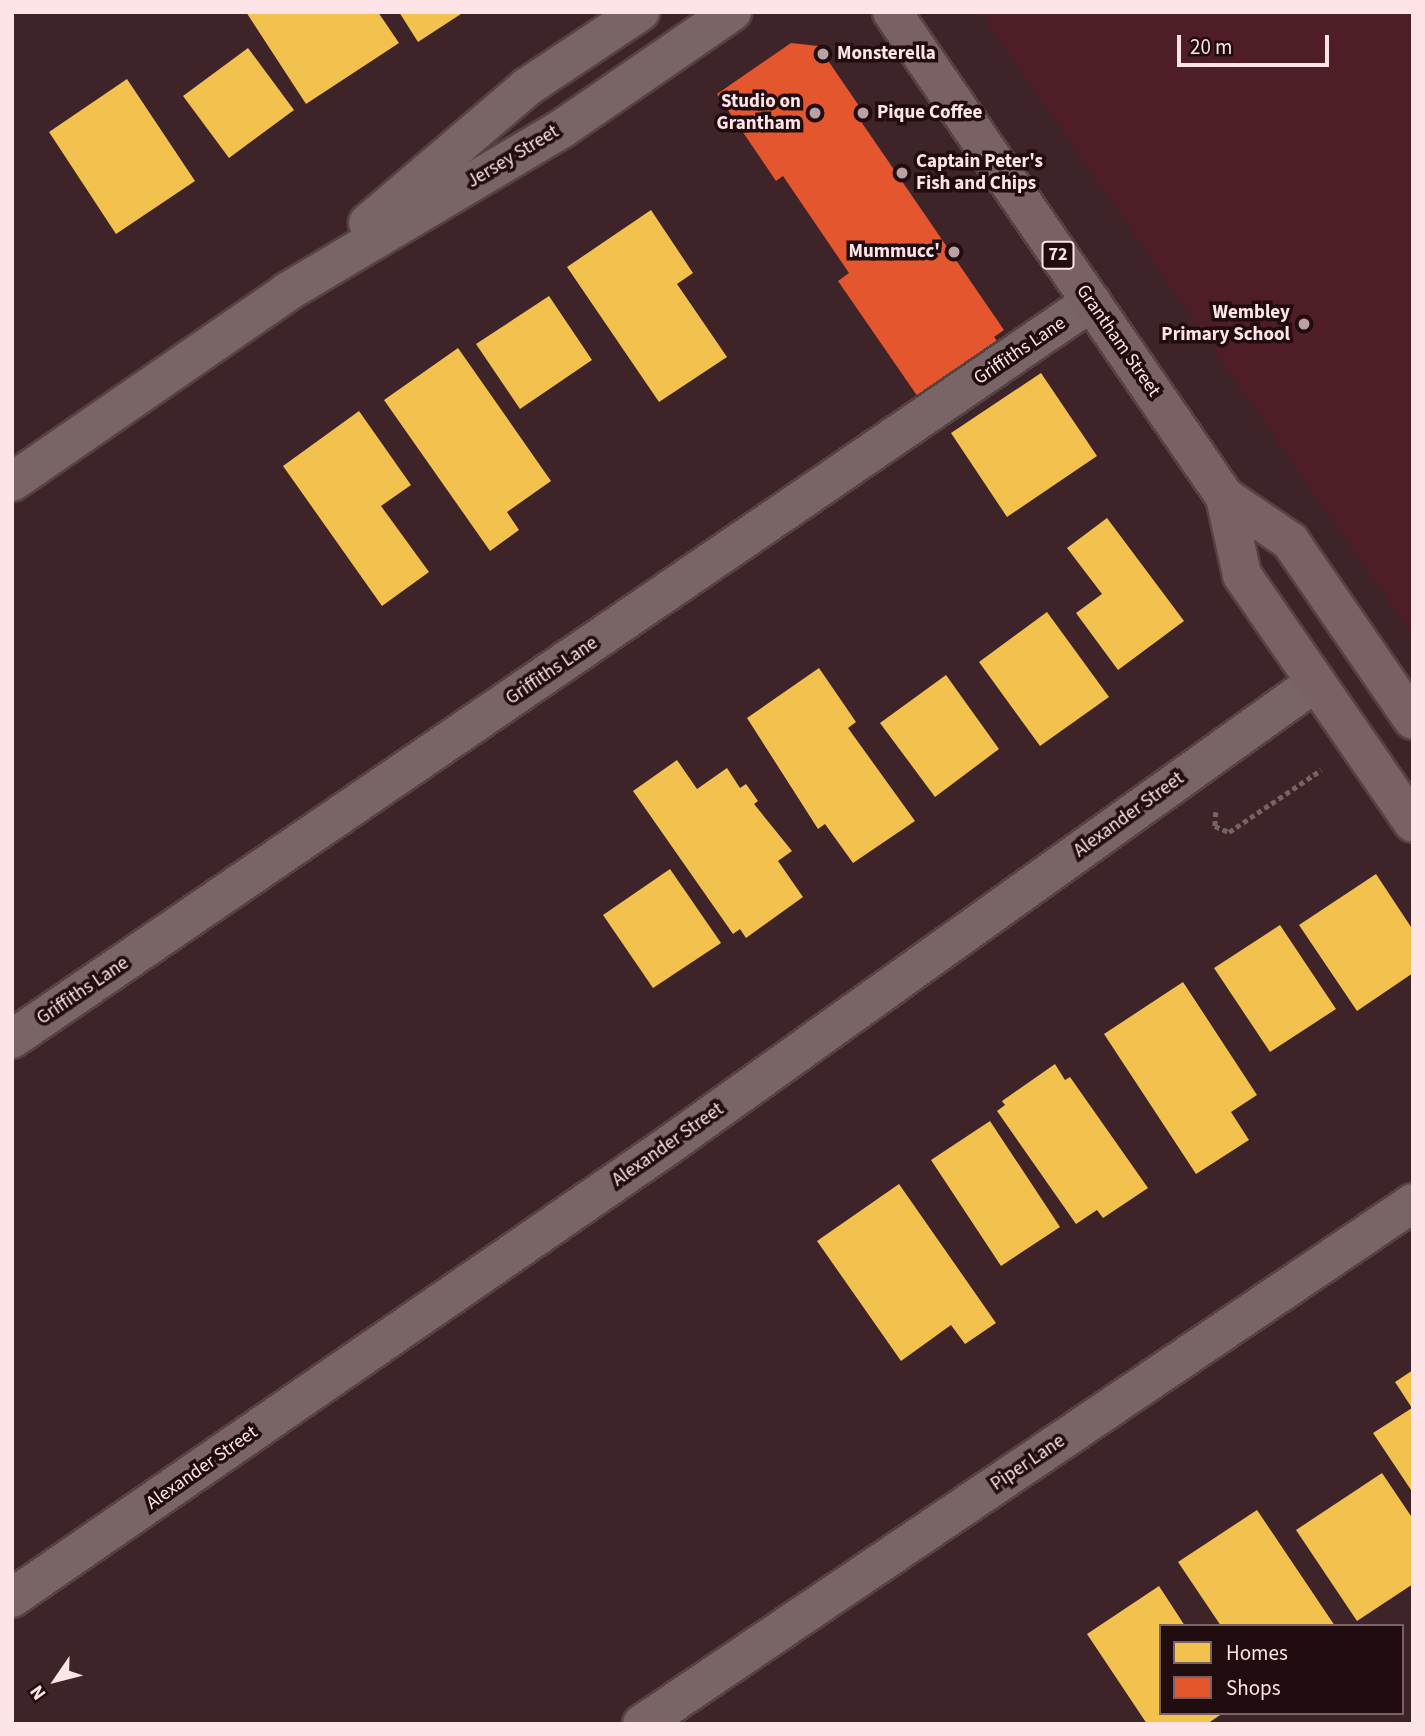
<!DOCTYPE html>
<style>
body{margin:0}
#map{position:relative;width:1425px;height:1736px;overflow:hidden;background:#3e2428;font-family:"Source Sans 3",sans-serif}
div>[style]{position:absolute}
.built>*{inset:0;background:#4f1d25}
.homes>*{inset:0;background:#f2c14e}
.shops>*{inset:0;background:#e4572e}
.path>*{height:4.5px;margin-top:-2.25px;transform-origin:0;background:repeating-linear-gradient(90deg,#766465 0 5px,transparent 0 8.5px)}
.roads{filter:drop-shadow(2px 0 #564244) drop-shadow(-2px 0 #564244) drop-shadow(0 2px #564244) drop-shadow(0 -2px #564244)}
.minor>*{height:38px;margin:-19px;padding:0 19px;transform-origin:19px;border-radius:19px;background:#796466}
.major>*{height:38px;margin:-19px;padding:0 19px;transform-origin:19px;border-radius:19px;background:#7a6164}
.dots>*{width:19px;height:19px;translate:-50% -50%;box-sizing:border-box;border:4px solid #210c0f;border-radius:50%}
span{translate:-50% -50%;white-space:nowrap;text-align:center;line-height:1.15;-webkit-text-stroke:7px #210c0f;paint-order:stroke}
.shield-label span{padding:2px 5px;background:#210c0f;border:2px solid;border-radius:5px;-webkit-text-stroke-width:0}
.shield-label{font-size:18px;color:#fee4e6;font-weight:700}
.poi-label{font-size:19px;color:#fee4e6;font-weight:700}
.left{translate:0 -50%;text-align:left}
.right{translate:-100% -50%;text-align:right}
.street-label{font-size:19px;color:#fee4e6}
.frame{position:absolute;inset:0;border:14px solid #fee4e6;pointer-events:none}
.legend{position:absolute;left:1159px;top:1624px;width:245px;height:91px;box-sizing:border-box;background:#210c0f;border:2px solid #796265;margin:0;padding:9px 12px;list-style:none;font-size:21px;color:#fee4e6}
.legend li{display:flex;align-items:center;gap:14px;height:35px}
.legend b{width:35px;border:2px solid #796265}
.north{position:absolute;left:21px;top:1645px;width:70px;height:70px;-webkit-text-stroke:5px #210c0f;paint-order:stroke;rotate:235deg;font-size:19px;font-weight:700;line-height:28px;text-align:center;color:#fee4e6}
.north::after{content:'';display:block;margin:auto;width:24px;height:32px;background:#fee4e6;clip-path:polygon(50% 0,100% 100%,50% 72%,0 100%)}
.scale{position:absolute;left:1177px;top:35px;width:152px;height:32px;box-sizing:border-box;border:4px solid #fee4e6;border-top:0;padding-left:9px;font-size:21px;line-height:24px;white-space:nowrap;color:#fee4e6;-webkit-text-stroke:5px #210c0f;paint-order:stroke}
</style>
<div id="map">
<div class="built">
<i style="clip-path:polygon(980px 12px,1413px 12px,1413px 636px)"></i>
</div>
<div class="homes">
<i style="clip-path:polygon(246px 12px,378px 12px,399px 43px,306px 104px)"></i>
<i style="clip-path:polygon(399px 12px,464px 12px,418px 42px)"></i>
<i style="clip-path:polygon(248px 48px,294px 110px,229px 158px,183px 96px)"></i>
<i style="clip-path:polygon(127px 79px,195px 181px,116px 234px,49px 132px)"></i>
<i style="clip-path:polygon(651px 210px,693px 273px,677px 284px,727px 357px,659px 402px,567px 267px)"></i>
<i style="clip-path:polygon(549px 296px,592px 360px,520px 409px,476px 344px)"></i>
<i style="clip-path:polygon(458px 348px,551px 481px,507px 512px,519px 530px,490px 551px,384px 400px)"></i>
<i style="clip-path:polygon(1041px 373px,1097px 456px,1007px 517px,951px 433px)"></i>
<i style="clip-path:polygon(359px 411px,411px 485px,381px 506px,429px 572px,382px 606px,283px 466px)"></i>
<i style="clip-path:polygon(1107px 518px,1184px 621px,1118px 670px,1076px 613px,1102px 594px,1067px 548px)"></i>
<i style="clip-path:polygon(1047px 612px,1109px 697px,1040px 746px,979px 662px)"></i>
<i style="clip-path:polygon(819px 668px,856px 722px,848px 728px,915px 821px,853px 863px,825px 824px,818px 829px,747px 718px)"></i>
<i style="clip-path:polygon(946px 675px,999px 749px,935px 797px,880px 723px)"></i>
<i style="clip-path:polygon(677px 760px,697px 789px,727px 768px,740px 788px,746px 784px,758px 801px,754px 804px,792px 851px,778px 861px,803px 897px,746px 938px,740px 929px,733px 934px,633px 791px)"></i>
<i style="clip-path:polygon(670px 869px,721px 943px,653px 988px,603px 915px)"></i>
<i style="clip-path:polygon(1376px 874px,1413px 930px,1413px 973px,1357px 1011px,1299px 925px)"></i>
<i style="clip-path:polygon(1280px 925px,1336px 1009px,1270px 1052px,1214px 968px)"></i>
<i style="clip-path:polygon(1183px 982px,1257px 1095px,1231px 1112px,1249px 1140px,1196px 1174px,1104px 1034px)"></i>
<i style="clip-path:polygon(1055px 1064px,1065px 1080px,1070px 1077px,1148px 1188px,1103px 1218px,1097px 1210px,1076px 1224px,997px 1111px,1005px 1105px,1002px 1101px)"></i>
<i style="clip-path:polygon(990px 1121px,1060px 1227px,1001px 1266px,931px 1160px)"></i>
<i style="clip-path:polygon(899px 1184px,996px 1323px,965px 1344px,951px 1325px,901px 1361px,817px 1241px)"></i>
<i style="clip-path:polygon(1413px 1370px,1413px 1493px,1373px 1433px,1412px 1408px,1395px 1382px)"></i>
<i style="clip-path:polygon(1382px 1473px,1413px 1519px,1413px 1584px,1357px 1621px,1296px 1530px)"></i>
<i style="clip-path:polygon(1257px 1510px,1335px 1626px,1221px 1626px,1178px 1562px)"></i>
<i style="clip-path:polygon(1159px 1586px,1185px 1626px,1161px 1626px,1161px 1713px,1223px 1713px,1207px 1724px,1147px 1724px,1087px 1634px)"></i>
</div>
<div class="shops">
<i style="clip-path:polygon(791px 43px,818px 46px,868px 119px,862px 123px,1004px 330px,994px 337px,998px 342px,918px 397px,838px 281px,849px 273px,783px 176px,776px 181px,717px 94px)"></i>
</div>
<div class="path">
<i style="left:1216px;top:812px;width:14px;rotate:94deg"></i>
<i style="left:1215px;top:826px;width:15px;rotate:23deg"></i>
<i style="left:1229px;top:832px;width:111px;rotate:-34deg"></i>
</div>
<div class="roads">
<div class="minor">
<i style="left:368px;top:223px;width:209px;rotate:-40.5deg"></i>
<i style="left:527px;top:87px;width:136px;rotate:-33.6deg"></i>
<i style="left:12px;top:482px;width:334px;rotate:-34.6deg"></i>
<i style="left:287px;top:292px;width:317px;rotate:-30.7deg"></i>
<i style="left:560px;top:130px;width:209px;rotate:-34.5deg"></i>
<i style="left:12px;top:1039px;width:1307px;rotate:-34.33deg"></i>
<i style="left:12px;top:1598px;width:789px;rotate:-34.58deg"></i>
<i style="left:662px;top:1150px;width:804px;rotate:-35.59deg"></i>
<i style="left:642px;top:1724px;width:931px;rotate:-34.05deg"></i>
</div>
<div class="major">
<i style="left:892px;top:12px;width:588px;rotate:55.53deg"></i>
<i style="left:1225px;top:497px;width:78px;rotate:34.1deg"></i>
<i style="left:1290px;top:541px;width:217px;rotate:55.5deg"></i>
<i style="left:1225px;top:497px;width:80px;rotate:77.7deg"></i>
<i style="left:1242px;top:575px;width:301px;rotate:55.4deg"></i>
</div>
</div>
<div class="dots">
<i style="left:823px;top:54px;background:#bba1a4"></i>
<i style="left:815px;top:113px;background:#bba1a4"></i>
<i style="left:863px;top:113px;background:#bba1a4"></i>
<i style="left:902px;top:173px;background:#bba1a4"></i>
<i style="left:954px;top:252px;background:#bba1a4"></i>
<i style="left:1304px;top:324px;background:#bba1a4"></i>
</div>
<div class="shield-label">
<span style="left:1058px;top:255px">72</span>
</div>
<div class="poi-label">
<span class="left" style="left:837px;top:54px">Monsterella</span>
<span class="right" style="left:801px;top:113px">Studio on<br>Grantham</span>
<span class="left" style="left:877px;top:113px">Pique Coffee</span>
<span class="left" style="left:916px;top:173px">Captain Peter's<br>Fish and Chips</span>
<span class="right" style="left:940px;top:252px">Mummucc'</span>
<span class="right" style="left:1290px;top:324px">Wembley<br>Primary School</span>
</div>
<div class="street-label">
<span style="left:513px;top:157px;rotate:-31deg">Jersey Street</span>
<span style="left:1118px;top:341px;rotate:55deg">Grantham Street</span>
<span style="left:1020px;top:351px;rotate:-34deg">Griffiths Lane</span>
<span style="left:552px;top:671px;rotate:-34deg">Griffiths Lane</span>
<span style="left:1129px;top:815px;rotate:-36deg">Alexander Street</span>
<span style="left:83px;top:991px;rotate:-34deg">Griffiths Lane</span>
<span style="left:668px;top:1145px;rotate:-35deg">Alexander Street</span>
<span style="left:1028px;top:1463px;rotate:-34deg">Piper Lane</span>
<span style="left:202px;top:1468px;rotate:-35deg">Alexander Street</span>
</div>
<div class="frame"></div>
<ul class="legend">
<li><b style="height:19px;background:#f2c14e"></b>Homes</li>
<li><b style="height:19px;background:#e4572e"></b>Shops</li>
</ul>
<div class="north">N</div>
<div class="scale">20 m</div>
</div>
